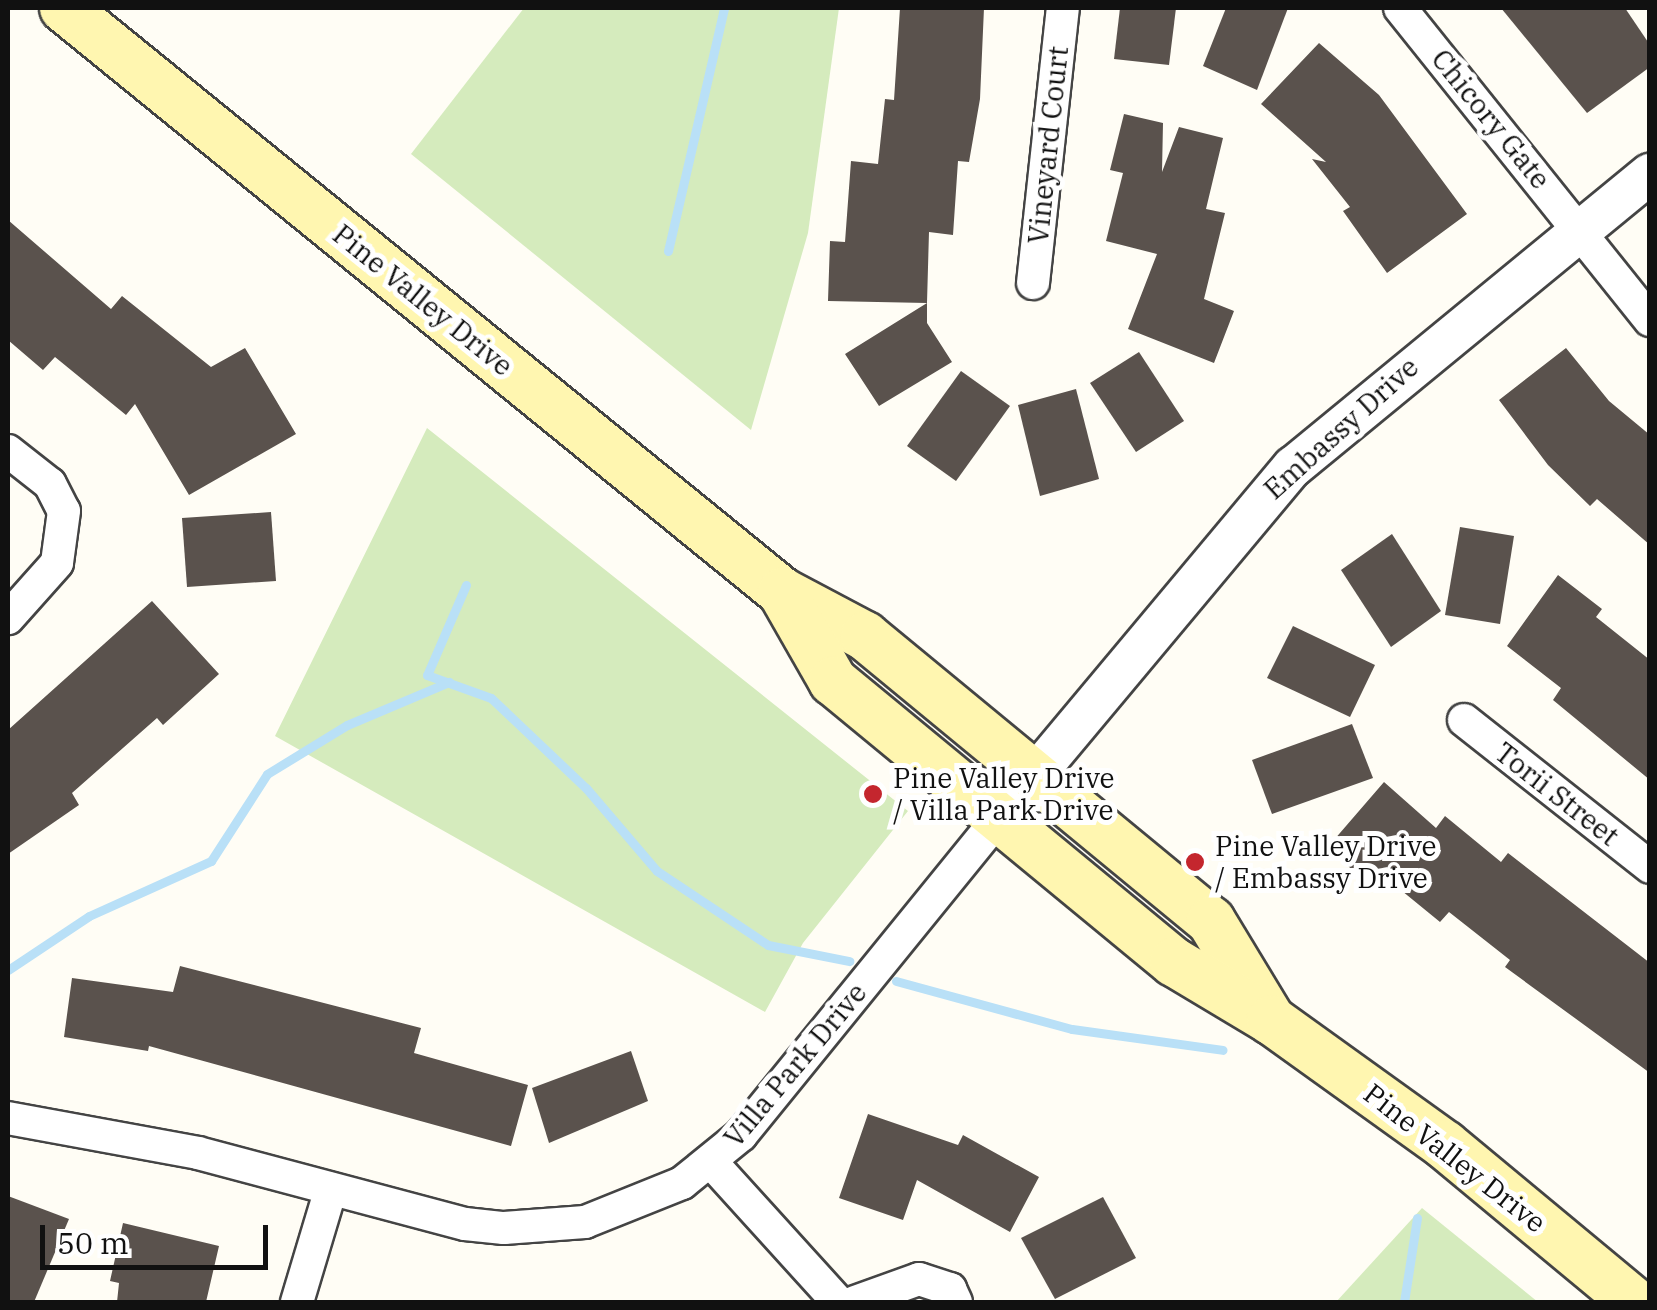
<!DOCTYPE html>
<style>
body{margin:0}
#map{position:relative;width:1657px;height:1310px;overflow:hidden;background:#fffdf5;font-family:"IBM Plex Serif",serif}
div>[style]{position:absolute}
.green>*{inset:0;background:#d5ebbd}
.stream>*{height:9px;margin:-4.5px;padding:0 4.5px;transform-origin:4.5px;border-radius:4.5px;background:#b9e0f7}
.building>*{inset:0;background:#5a524d}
.roads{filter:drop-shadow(2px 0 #444) drop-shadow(-2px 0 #444) drop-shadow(0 2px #444) drop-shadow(0 -2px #444)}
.minor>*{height:32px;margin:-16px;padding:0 16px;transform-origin:16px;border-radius:16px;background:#fff}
.tertiary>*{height:40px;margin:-20px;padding:0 20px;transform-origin:20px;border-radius:20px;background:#fff}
.secondary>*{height:48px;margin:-24px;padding:0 24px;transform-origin:24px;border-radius:24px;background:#fff6b0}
.dots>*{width:28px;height:28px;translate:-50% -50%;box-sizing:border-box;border:5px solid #fff;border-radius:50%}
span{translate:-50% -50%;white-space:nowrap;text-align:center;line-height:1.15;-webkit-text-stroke:10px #fff;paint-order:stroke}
.street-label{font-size:28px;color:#111}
.poi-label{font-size:28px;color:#111}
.left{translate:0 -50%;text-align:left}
.frame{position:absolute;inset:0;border:10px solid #111;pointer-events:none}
.scale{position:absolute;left:40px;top:1225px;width:228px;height:45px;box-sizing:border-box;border:5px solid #111;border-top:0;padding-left:12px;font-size:30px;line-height:35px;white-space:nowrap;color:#111;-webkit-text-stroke:8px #fff;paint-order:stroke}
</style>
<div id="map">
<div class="green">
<i style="clip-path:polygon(524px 8px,839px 8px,808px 233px,751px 430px,411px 154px)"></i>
<i style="clip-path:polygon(427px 428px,908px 811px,803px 943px,765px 1012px,275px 736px)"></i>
<i style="clip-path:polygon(1422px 1208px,1538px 1302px,1336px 1302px)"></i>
</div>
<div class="stream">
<i style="left:668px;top:251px;width:249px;rotate:-77deg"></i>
<i style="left:466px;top:585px;width:98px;rotate:113.4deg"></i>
<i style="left:427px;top:675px;width:68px;rotate:19.8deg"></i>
<i style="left:491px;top:698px;width:131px;rotate:43.5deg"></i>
<i style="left:586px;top:788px;width:109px;rotate:49.5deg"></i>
<i style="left:657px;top:871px;width:133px;rotate:33.7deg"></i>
<i style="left:768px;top:945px;width:83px;rotate:11.2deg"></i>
<i style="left:8px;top:970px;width:97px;rotate:-33.7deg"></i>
<i style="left:89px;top:916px;width:134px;rotate:-24.3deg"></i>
<i style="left:211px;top:861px;width:103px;rotate:-57.2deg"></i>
<i style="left:267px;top:774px;width:94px;rotate:-31.5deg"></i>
<i style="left:347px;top:725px;width:111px;rotate:-22.9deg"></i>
<i style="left:896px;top:981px;width:182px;rotate:15.3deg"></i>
<i style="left:1072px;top:1029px;width:152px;rotate:7.9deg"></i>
<i style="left:1404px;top:1302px;width:85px;rotate:-81.2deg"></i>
</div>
<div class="building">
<i style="clip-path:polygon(900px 8px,984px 8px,980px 99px,969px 162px,958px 161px,953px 235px,929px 232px,927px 303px,828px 301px,830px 241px,845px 242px,851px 161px,878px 164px,885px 99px,894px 100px)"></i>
<i style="clip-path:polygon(1120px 8px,1176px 8px,1169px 65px,1114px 59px)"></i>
<i style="clip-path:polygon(1226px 8px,1288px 8px,1257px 90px,1203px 66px)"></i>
<i style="clip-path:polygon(1501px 8px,1625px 8px,1650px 45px,1650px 67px,1587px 113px)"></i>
<i style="clip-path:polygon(1319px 43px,1379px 95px,1467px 214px,1387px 273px,1343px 211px,1350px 207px,1312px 159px,1326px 162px,1261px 104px)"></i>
<i style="clip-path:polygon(1124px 114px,1163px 123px,1162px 172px,1179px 127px,1223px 138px,1206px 209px,1225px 213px,1204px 299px,1234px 311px,1214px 363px,1128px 329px,1157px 254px,1106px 241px,1123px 173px,1110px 170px)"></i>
<i style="clip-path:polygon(8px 220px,111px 309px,122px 296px,211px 367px,245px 348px,296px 434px,189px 495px,135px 404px,126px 415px,55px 357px,43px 370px,8px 340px)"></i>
<i style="clip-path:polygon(927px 303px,927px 323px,952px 362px,879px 406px,845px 354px)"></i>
<i style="clip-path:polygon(1566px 348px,1609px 401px,1650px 435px,1650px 545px,1597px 499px,1590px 506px,1548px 465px,1499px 400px)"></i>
<i style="clip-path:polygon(1139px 352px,1184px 421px,1136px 452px,1090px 383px)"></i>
<i style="clip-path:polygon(961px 371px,1010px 406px,956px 481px,907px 446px)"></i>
<i style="clip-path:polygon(1076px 389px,1099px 479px,1040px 496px,1018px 405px)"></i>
<i style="clip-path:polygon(271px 512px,276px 581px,187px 587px,182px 518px)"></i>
<i style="clip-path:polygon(1460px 527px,1514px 536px,1500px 624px,1445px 615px)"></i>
<i style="clip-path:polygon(1392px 534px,1441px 611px,1391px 647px,1341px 570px)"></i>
<i style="clip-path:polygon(1558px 575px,1602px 609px,1596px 617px,1650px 660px,1650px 780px,1553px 700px,1561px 688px,1507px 646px)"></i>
<i style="clip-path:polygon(152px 601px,219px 674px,163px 725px,157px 718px,72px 793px,79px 805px,8px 854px,8px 730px)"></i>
<i style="clip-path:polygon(1293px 626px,1375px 665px,1350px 717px,1267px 678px)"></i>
<i style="clip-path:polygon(1352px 724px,1373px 778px,1272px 814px,1252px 760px)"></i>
<i style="clip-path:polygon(1384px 782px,1436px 828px,1445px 816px,1501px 862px,1508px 853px,1650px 963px,1650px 1073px,1505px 967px,1510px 960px,1449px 912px,1440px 922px,1380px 873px,1370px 885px,1327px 848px)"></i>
<i style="clip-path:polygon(180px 966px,421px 1028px,414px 1053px,528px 1085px,511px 1146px,149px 1046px,148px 1051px,64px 1037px,72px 978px,173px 992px)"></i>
<i style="clip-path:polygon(631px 1051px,648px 1101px,549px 1143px,532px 1088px)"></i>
<i style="clip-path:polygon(868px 1114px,958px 1145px,963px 1135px,1039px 1177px,1010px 1232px,917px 1180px,903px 1220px,839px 1198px)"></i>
<i style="clip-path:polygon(8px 1196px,69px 1219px,34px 1302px,8px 1302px)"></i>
<i style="clip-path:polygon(1103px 1197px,1136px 1258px,1055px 1299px,1021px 1238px)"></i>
<i style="clip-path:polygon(123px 1223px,219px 1246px,206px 1302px,117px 1302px,119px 1283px,110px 1281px)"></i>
</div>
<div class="roads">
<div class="minor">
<i style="left:1400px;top:8px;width:400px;rotate:51.3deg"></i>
<i style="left:1033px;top:283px;width:277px;rotate:-83.8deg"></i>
<i style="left:8px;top:451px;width:53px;rotate:38.2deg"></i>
<i style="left:50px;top:484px;width:30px;rotate:63deg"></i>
<i style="left:64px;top:511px;width:52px;rotate:97.7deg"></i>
<i style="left:57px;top:563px;width:74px;rotate:131.7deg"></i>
<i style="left:1464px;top:720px;width:237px;rotate:38.3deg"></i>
<i style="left:8px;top:1118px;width:193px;rotate:10.4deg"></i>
<i style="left:198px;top:1153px;width:276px;rotate:14.9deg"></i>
<i style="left:465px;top:1224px;width:39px;rotate:6deg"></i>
<i style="left:504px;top:1228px;width:81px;rotate:-4.2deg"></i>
<i style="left:585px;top:1222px;width:105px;rotate:-21.9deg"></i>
<i style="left:682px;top:1183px;width:76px;rotate:-39.1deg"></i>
<i style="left:741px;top:1135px;width:409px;rotate:-50.9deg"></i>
<i style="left:712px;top:1163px;width:188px;rotate:47.8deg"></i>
<i style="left:297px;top:1302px;width:118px;rotate:-73.3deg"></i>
<i style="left:855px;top:1302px;width:68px;rotate:-19.8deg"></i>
<i style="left:919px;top:1279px;width:33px;rotate:18deg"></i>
<i style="left:950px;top:1289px;width:14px;rotate:65deg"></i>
</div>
<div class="tertiary">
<i style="left:999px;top:818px;width:458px;rotate:-50.1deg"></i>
<i style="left:1293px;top:467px;width:462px;rotate:-39.4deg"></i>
</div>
<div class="secondary">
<i style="left:64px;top:8px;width:926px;rotate:39.12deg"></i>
<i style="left:782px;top:592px;width:94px;rotate:27.9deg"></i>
<i style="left:865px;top:636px;width:448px;rotate:39.5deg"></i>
<i style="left:1211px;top:921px;width:116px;rotate:58.8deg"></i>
<i style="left:782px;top:592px;width:103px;rotate:60.2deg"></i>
<i style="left:833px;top:681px;width:442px;rotate:39.5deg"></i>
<i style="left:1174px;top:962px;width:113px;rotate:30.9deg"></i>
<i style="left:1271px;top:1020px;width:214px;rotate:35.7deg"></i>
<i style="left:1445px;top:1145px;width:246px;rotate:39.7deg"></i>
</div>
</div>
<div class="dots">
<i style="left:873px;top:794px;background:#c4262e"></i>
<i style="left:1195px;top:862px;background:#c4262e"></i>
</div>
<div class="street-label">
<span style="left:1491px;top:119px;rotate:51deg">Chicory Gate</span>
<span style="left:1048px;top:145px;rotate:-84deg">Vineyard Court</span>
<span style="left:423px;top:300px;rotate:39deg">Pine Valley Drive</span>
<span style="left:1341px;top:428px;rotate:-42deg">Embassy Drive</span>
<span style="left:1557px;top:794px;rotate:38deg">Torii Street</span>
<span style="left:795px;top:1065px;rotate:-50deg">Villa Park Drive</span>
<span style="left:1455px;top:1158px;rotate:38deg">Pine Valley Drive</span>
</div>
<div class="poi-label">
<span class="left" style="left:893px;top:794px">Pine Valley Drive<br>/ Villa Park Drive</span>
<span class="left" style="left:1215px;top:862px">Pine Valley Drive<br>/ Embassy Drive</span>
</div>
<div class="frame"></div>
<div class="scale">50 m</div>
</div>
